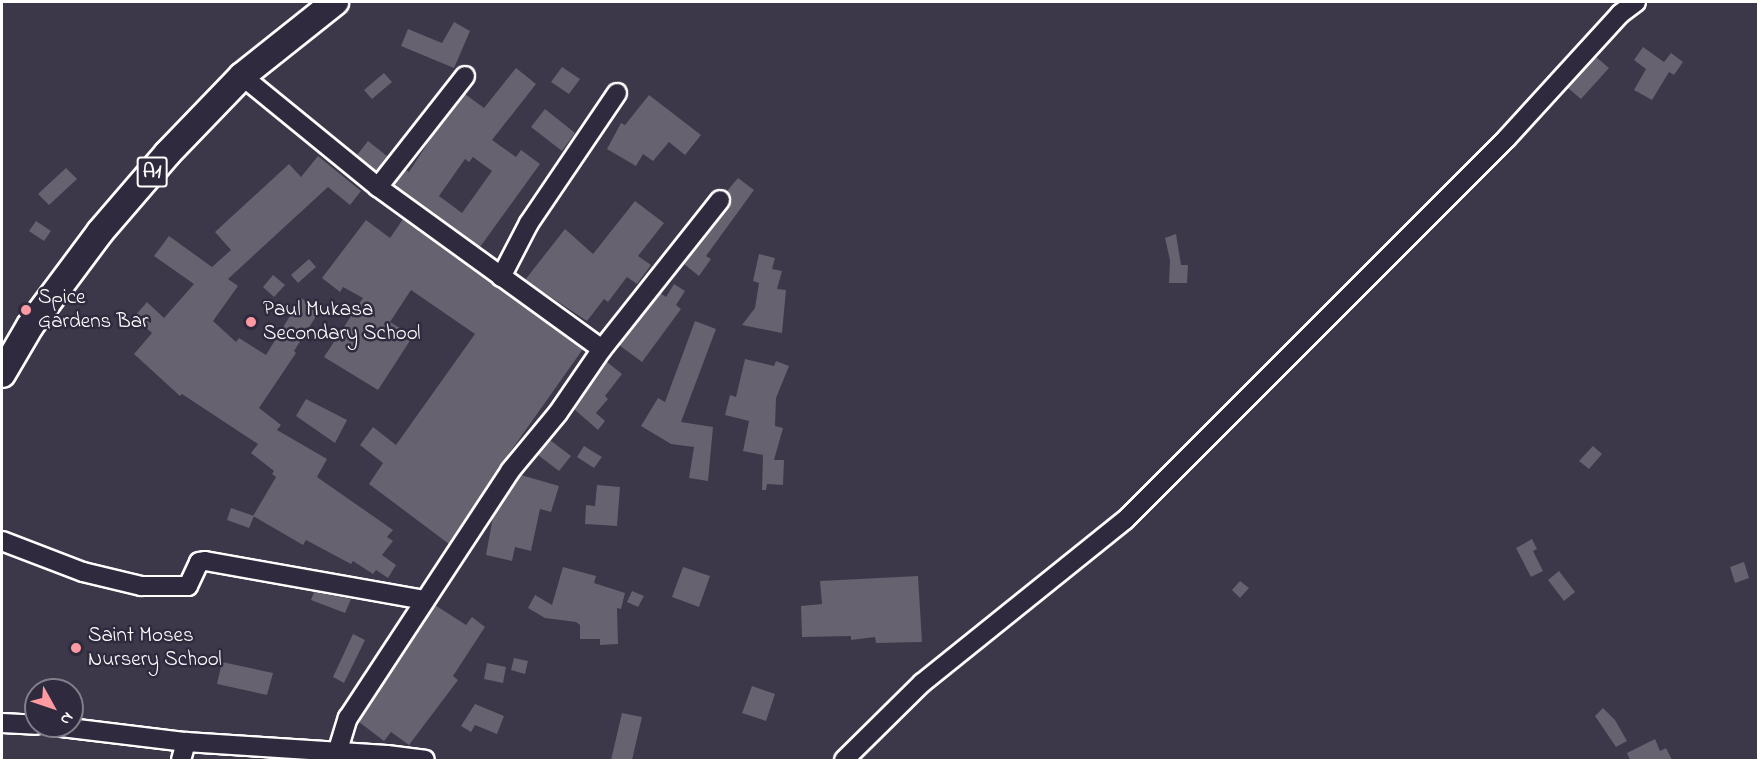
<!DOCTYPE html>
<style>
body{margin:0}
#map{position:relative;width:1760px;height:762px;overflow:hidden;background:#3c3749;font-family:"Indie Flower",sans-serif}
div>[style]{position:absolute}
.building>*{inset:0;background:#666270}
.roads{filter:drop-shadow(2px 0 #fff) drop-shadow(-2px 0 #fff) drop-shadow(0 2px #fff) drop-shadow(0 -2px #fff)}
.minor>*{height:18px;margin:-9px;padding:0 9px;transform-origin:9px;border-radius:9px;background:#2f2a3d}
.highway>*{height:26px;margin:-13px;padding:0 13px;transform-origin:13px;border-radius:13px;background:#2f2a3d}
.dots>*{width:16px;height:16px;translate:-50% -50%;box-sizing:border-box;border:3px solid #2f2a3d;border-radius:50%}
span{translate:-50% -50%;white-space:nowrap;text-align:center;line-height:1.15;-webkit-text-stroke:5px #2f2a3d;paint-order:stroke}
.shield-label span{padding:2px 4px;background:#2f2a3d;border:2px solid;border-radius:4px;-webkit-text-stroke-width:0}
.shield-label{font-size:20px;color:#fff;font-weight:700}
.poi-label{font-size:21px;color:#fff}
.left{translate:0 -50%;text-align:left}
.frame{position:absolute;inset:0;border:3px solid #fff;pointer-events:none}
.north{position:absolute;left:24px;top:678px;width:60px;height:60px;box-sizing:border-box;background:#2f2a3d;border:2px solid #827f8b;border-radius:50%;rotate:130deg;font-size:16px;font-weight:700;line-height:24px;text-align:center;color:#fff}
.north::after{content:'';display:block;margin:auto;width:21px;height:27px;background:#ff9aa2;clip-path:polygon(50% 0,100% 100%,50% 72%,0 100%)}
</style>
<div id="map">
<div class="building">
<i style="clip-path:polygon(454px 22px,470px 31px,454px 68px,401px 46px,408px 29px,442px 43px)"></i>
<i style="clip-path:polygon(1643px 47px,1664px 62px,1671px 53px,1683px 62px,1674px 75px,1669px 72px,1652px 100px,1634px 90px,1646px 69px,1634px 60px)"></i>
<i style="clip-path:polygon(1596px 57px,1609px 68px,1581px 99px,1568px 88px)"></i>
<i style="clip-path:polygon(562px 67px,580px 79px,569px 94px,551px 82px)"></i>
<i style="clip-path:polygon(evenodd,516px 68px,536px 84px,492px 140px,516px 157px,521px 150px,540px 164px,480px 247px,394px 185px,406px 170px,409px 172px,433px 135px,465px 94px,484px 108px,516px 68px,473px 157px,492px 171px,462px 213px,439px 196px,465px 159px,469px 162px,473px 157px)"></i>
<i style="clip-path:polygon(384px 73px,392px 82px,372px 99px,364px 90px)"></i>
<i style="clip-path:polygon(649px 95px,701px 135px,685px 155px,669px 142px,653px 161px,643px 154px,636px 166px,607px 149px,621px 123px,625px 125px)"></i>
<i style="clip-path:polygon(545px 109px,575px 133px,562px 151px,531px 127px)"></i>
<i style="clip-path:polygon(368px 141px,387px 156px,376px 171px,357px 155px)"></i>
<i style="clip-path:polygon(318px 156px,361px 191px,350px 205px,328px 187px,228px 279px,238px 286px,213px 321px,236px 342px,239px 338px,266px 355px,301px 298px,320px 310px,294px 351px,296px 353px,259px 408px,281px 425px,277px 430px,327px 459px,317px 477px,393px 530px,387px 537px,393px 541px,382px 555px,396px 565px,388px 578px,376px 570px,373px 574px,353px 561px,351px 564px,306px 540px,303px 545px,253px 516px,276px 477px,272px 474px,274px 471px,251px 453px,258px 444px,182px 394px,180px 396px,134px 354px,152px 333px,134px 317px,147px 302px,164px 318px,194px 284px,154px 256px,169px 236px,212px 267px,231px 250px,215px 232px,289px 164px,301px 177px)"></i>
<i style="clip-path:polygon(66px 168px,77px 179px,49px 205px,38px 194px)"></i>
<i style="clip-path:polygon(738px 178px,754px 190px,706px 256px,711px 259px,699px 276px,684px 264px,729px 207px,731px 201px,727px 191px)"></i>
<i style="clip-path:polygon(635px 201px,664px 223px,638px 256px,651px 265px,637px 284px,627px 277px,608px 302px,604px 299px,587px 321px,525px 280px,565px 229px,593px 254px)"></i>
<i style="clip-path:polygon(403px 219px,583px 349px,501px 465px,449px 544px,369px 484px,383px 463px,360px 445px,373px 427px,396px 445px,475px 334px,411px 290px,390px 322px,413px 336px,378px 390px,324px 357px,363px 298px,343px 287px,340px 292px,322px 278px,366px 220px,390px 238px)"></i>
<i style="clip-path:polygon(36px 221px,51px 231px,44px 241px,29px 231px)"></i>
<i style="clip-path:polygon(1176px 234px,1181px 265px,1188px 265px,1187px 283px,1169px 283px,1170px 260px,1165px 238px)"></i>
<i style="clip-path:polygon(759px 254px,775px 258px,772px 269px,782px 271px,777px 289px,786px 290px,782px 333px,742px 325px,755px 308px,759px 283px,753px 281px)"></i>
<i style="clip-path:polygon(309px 259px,316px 267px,298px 283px,291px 275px)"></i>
<i style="clip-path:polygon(273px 275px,285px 285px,274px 297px,263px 287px)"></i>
<i style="clip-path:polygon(674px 284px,685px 291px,676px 305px,681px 309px,642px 362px,619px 345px,660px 293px,666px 297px)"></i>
<i style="clip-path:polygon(695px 321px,716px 329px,681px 422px,713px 427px,708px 481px,689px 478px,694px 447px,671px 444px,641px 426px,658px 398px,665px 402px)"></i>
<i style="clip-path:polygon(745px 359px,774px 366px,776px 361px,789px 366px,776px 398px,775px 426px,783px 428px,774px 460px,784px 460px,783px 485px,767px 484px,766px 490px,762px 490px,763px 455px,743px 451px,749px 421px,725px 415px,730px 395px,736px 397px)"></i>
<i style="clip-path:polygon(607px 362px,622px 374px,605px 396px,608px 399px,596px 413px,605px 421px,598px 430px,574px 409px)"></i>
<i style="clip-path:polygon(306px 399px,347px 420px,335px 443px,296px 416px)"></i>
<i style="clip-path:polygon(550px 440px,571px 456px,559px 471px,538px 455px)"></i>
<i style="clip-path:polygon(584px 446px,602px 457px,594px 468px,577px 457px)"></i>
<i style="clip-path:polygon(1593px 446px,1602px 454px,1589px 469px,1579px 461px)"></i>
<i style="clip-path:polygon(521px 475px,559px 486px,551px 512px,540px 509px,531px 551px,515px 547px,512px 561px,486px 555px,493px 517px)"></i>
<i style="clip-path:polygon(597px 485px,620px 487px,617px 526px,585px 524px,586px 505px,595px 506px)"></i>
<i style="clip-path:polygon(231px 508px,254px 516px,249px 528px,227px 520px)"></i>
<i style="clip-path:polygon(1532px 539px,1537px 549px,1533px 551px,1543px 571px,1531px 577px,1516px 548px)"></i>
<i style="clip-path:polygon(1744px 562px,1749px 578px,1735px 583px,1730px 567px)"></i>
<i style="clip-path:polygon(563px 567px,596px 576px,594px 583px,625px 593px,621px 609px,617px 608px,618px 644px,600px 645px,600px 639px,580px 639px,580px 625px,576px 622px,545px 618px,528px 608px,535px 595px,552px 605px)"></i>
<i style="clip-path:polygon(683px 567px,710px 576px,699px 607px,672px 597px)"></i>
<i style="clip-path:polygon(1559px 571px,1575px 592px,1564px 601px,1548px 580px)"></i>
<i style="clip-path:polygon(918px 576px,922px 642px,876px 643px,875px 637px,851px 640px,851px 636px,802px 637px,801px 606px,822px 604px,820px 581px)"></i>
<i style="clip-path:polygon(1240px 581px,1249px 588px,1240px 598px,1232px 590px)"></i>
<i style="clip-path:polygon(632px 591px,644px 596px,638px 607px,627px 602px)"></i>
<i style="clip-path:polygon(314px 592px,351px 599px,345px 613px,311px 600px)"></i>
<i style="clip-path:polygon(435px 605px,466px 625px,472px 617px,485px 627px,453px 676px,458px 680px,409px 745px,391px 732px,384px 741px,359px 722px)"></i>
<i style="clip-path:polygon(353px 634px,365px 640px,344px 683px,333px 677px)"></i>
<i style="clip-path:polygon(514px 658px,528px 661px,525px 674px,511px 670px)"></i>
<i style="clip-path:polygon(222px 662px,273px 673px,267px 695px,217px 684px)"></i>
<i style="clip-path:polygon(487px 663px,506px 667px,503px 683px,484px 679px)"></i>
<i style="clip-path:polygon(752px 686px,775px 694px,766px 721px,742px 713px)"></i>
<i style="clip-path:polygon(475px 704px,504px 716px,497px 734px,475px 725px,471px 732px,461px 726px)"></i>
<i style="clip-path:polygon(1603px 708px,1615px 720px,1627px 741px,1616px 747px,1595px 716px)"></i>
<i style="clip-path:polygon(622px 713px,642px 717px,632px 760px,611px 760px)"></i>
<i style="clip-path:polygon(1655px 739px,1660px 751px,1666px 748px,1672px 760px,1630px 760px,1627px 753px)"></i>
</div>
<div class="roads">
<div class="minor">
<i style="left:242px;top:76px;width:176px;rotate:39.2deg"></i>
<i style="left:378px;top:187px;width:276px;rotate:35.9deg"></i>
<i style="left:378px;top:187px;width:141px;rotate:-51.9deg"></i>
<i style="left:501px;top:277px;width:61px;rotate:-62.6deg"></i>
<i style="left:529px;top:223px;width:157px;rotate:-55.9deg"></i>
<i style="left:2px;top:541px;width:87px;rotate:20.9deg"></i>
<i style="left:83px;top:572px;width:60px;rotate:13.6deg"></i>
<i style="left:141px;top:586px;width:47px"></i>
<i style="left:188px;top:586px;width:26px;rotate:-65deg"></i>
<i style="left:199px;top:562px;width:6px;rotate:-9deg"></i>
<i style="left:205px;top:561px;width:222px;rotate:10.1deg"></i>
<i style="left:2px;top:723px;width:34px;rotate:3deg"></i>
<i style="left:53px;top:726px;width:134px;rotate:6.9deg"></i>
<i style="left:186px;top:742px;width:201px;rotate:3.7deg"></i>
<i style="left:387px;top:755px;width:38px;rotate:7deg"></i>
<i style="left:337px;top:753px;width:37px;rotate:-73deg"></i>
<i style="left:348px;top:718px;width:295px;rotate:-56.7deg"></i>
<i style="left:510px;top:471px;width:75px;rotate:-50.4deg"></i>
<i style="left:558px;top:413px;width:78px;rotate:-55.5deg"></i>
<i style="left:602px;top:349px;width:190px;rotate:-51.6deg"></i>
<i style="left:181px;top:760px;width:19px;rotate:-74deg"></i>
<i style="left:844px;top:760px;width:110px;rotate:-44.6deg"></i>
<i style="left:922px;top:683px;width:260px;rotate:-38.8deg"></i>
<i style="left:1125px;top:520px;width:539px;rotate:-45deg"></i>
<i style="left:1506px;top:139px;width:169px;rotate:-47.6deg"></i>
<i style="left:1620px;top:14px;width:20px;rotate:-37deg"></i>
</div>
<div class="highway">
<i style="left:2px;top:374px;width:56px;rotate:-59.7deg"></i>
<i style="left:30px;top:326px;width:117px;rotate:-53.3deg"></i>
<i style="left:100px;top:232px;width:103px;rotate:-49.3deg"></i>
<i style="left:167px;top:154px;width:108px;rotate:-46.1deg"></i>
<i style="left:242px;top:76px;width:119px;rotate:-38.5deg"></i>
</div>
</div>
<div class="dots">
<i style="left:26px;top:310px;background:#ff9aa2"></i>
<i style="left:251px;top:322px;background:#ff9aa2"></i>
<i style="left:76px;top:648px;background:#ff9aa2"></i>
</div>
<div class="shield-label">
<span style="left:152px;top:172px">A1</span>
</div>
<div class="poi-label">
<span class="left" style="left:38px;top:310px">Spice<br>Gardens Bar</span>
<span class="left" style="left:263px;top:322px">Paul Mukasa<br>Secondary School</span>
<span class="left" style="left:88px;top:648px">Saint Moses<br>Nursery School</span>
</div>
<div class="frame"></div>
<div class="north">N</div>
</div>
